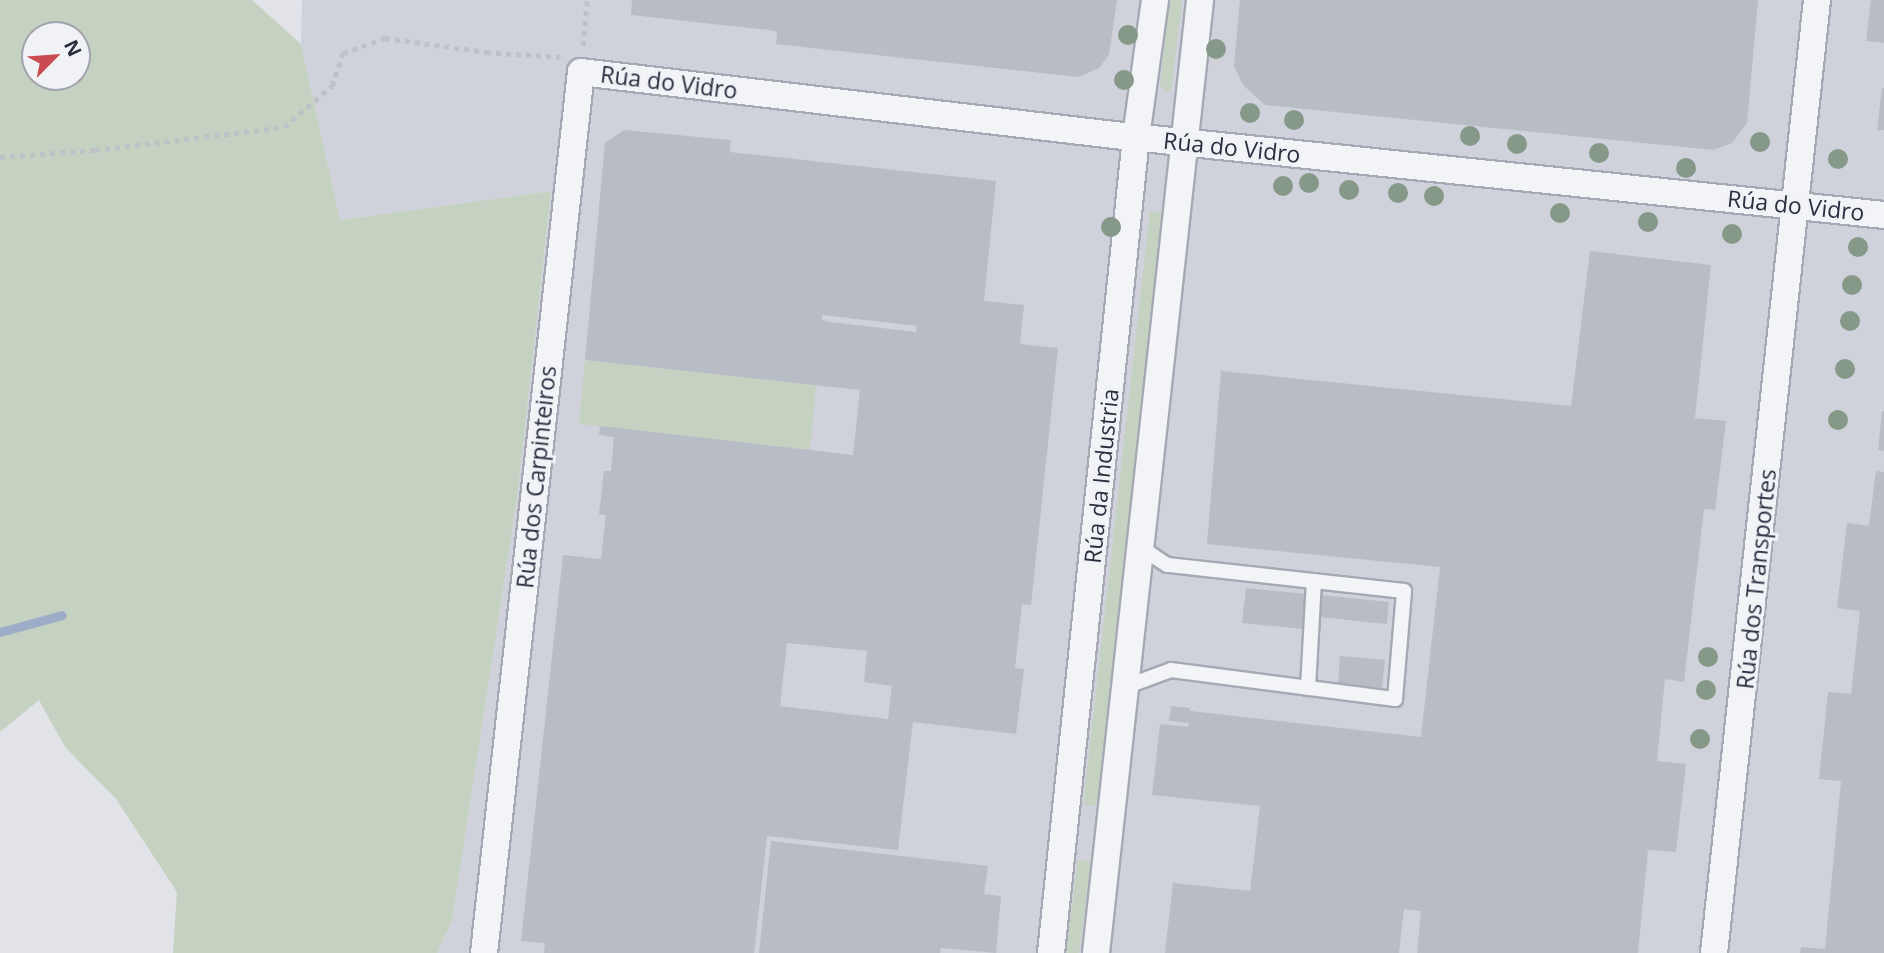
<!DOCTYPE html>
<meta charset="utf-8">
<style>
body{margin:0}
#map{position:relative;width:1884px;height:953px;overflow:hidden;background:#e1e3e9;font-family:"Open Sans",sans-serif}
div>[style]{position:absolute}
.built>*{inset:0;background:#cfd2db}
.green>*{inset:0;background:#c5d2c2}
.stream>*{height:9px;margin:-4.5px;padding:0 4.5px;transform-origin:4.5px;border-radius:4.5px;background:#9eadc7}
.building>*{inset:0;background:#b8bcc5}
.path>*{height:4.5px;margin-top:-2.25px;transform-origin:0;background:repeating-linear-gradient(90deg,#bfc1c7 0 5px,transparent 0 10px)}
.roads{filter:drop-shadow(2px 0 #a6a9b3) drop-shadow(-2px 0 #a6a9b3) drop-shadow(0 2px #a6a9b3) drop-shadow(0 -2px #a6a9b3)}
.service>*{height:14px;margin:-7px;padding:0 7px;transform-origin:7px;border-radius:7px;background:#f3f4f7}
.minor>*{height:26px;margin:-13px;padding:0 13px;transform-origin:13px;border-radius:13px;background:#f3f4f7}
.trees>*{width:20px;height:20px;margin:-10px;border-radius:50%;background:#869888}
span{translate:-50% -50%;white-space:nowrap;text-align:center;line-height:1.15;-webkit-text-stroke:6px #f0f2f6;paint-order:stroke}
.street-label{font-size:23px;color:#2a2f40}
.north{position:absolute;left:21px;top:21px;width:70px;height:70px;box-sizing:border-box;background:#f0f2f6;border:2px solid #a1a4ad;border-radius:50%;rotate:65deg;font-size:19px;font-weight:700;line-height:28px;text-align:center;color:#2a2f40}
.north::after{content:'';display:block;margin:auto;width:24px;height:32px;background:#c84c50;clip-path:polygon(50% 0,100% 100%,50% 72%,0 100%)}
</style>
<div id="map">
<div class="built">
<i style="clip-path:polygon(302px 0,1884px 0,1884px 953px,437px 953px,452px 921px,517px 498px,551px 191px,340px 220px,301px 44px)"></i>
</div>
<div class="green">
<i style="clip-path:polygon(evenodd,0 0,252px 0,301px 44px,340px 220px,551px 191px,517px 498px,452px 921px,437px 953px,173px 953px,177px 892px,116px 799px,65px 747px,39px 700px,0 732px,0 0,35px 35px,77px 35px,77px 77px,35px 77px,35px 35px)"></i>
<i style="clip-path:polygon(1169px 0,1182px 0,1171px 90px,1166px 93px,1160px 87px)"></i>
<i style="clip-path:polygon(1150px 211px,1163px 213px,1099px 794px,1095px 805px,1087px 807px,1084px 798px)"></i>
<i style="clip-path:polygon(585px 360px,816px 385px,810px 450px,579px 424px)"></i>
<i style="clip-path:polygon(1078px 860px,1091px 862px,1079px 953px,1066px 953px)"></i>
</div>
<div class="stream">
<i style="left:0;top:632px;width:64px;rotate:-15.3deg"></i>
</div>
<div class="building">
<i style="clip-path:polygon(632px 0,1117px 0,1109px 55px,1099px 68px,1078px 77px,776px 44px,777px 31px,631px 15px)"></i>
<i style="clip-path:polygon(1240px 0,1758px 0,1747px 123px,1732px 143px,1713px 150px,1265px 105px,1243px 85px,1234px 66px)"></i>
<i style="clip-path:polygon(1871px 0,1884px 0,1884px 43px,1866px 41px)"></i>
<i style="clip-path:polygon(1882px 88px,1884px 88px,1884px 130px,1877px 130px)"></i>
<i style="clip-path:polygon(evenodd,624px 130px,731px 140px,730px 152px,996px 181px,984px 301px,1024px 305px,1020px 344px,1058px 348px,1031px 605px,1022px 604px,1015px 668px,1024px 669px,1016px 734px,913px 722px,898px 850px,767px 836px,754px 953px,544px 953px,545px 943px,521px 941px,563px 555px,601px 559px,606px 515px,599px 514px,604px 471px,611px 471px,614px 437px,599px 435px,600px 426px,853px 455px,860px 390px,585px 360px,605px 143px,624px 130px,822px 315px,917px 326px,916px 332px,830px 322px,822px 320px,822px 315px,624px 130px,787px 643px,867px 651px,864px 682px,892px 686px,888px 719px,780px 706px,787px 643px)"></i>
<i style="clip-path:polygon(1590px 251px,1711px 265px,1695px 418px,1726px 421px,1715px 510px,1704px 509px,1684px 682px,1665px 679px,1657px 761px,1686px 764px,1676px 852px,1648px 850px,1638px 953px,1417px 953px,1421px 911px,1404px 909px,1399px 953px,1165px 953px,1173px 883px,1250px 891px,1260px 806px,1152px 795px,1160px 724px,1188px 727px,1189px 723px,1169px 721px,1171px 706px,1190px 708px,1190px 711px,1421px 737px,1440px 567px,1207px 544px,1221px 371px,1571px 406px)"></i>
<i style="clip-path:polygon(1882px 411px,1884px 411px,1884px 451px,1878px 450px)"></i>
<i style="clip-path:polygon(1876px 471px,1884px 472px,1884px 953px,1800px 953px,1801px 947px,1825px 949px,1841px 781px,1819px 779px,1828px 692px,1851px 694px,1860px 611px,1837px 608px,1847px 523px,1869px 526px)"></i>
<i style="clip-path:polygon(1246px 588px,1306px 594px,1303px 629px,1242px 623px)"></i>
<i style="clip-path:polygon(1321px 595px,1389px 602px,1387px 624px,1319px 617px)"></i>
<i style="clip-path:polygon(1340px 656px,1385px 660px,1382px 689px,1338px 684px)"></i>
<i style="clip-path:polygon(771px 841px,988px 866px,984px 894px,1001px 896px,996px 953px,941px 948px,940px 953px,759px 953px)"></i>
</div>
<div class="path">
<i style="left:583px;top:46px;width:46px;rotate:-85deg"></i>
<i style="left:0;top:157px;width:95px;rotate:-4.2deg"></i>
<i style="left:95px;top:150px;width:190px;rotate:-6.9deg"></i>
<i style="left:284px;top:127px;width:63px;rotate:-40.5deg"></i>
<i style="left:332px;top:86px;width:35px;rotate:-72deg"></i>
<i style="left:343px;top:53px;width:45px;rotate:-19.7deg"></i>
<i style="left:385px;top:38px;width:102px;rotate:7.9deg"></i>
<i style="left:486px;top:52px;width:74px;rotate:3.9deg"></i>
</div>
<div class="roads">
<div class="service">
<i style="left:1125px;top:687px;width:49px;rotate:-20.3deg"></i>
<i style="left:1171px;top:670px;width:226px;rotate:7.4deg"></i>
<i style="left:1395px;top:699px;width:108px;rotate:-85.2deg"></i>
<i style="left:1404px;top:591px;width:238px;rotate:-173.7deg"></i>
<i style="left:1167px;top:565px;width:32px;rotate:-146deg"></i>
<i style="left:1308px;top:688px;width:107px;rotate:-86.8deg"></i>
</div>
<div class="minor">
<i style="left:484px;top:953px;width:886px;rotate:-83.72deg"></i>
<i style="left:581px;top:72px;width:537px;rotate:6.74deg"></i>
<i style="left:1114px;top:135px;width:774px;rotate:5.93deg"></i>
<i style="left:1051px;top:953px;width:820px;rotate:-84.05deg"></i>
<i style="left:1136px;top:137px;width:138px;rotate:-82.1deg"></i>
<i style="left:1096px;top:953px;width:959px;rotate:-83.77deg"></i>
<i style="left:1714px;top:953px;width:959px;rotate:-83.83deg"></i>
</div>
</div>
<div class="trees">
<i style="left:1128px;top:35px"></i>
<i style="left:1216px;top:49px"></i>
<i style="left:1124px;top:80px"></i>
<i style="left:1250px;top:113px"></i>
<i style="left:1294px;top:120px"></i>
<i style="left:1470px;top:136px"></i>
<i style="left:1760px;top:142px"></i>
<i style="left:1517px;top:144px"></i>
<i style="left:1599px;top:153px"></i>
<i style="left:1838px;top:159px"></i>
<i style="left:1686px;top:168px"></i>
<i style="left:1309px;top:183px"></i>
<i style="left:1283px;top:186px"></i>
<i style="left:1349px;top:190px"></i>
<i style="left:1398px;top:193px"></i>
<i style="left:1434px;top:196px"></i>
<i style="left:1560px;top:213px"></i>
<i style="left:1648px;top:222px"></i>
<i style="left:1111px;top:227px"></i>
<i style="left:1732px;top:234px"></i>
<i style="left:1858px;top:247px"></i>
<i style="left:1852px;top:285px"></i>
<i style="left:1850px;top:321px"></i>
<i style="left:1845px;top:369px"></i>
<i style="left:1838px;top:420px"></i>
<i style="left:1708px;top:657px"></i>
<i style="left:1706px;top:690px"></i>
<i style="left:1700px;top:739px"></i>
</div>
<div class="street-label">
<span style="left:669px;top:82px;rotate:7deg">Rúa do Vidro</span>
<span style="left:1232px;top:147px;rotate:6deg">Rúa do Vidro</span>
<span style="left:1796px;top:205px;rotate:6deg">Rúa do Vidro</span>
<span style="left:1101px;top:476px;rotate:-84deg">Rúa da Industria</span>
<span style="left:536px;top:477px;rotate:-84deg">Rúa dos Carpinteiros</span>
<span style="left:1756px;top:579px;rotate:-84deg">Rúa dos Transportes</span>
</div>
<div class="north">N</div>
</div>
